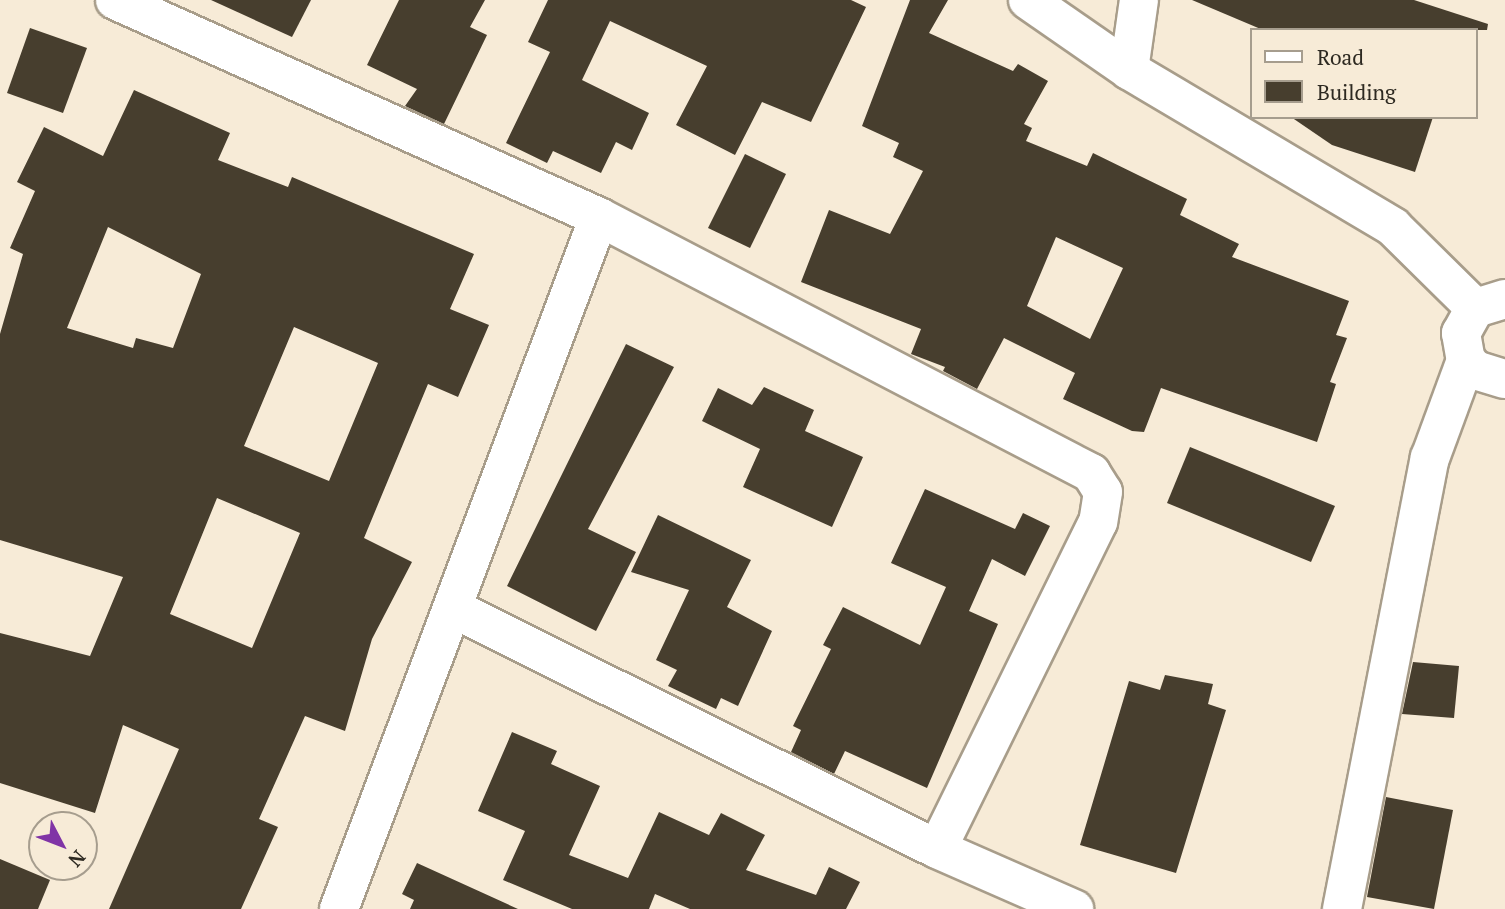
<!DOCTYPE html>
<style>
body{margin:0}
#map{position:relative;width:1505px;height:909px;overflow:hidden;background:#f7ebd7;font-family:"PT Serif",serif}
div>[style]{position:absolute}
.building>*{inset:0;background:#473e2e}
.roads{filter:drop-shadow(2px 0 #a89d8a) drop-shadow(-2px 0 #a89d8a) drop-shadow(0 2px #a89d8a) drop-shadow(0 -2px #a89d8a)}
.minor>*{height:38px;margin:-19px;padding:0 19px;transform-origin:19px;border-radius:19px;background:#fff}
span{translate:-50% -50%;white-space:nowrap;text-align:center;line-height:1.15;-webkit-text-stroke:7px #f7ebd7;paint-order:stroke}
.legend{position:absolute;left:1250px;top:28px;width:228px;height:91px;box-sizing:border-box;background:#f7ebd7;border:2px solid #a69d8e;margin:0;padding:9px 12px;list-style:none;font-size:21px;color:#2d2921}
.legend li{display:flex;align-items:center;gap:14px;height:35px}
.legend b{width:35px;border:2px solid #a69d8e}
.north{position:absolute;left:28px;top:811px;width:70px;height:70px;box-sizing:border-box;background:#f7ebd7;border:2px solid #a69d8e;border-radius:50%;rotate:132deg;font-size:19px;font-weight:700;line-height:28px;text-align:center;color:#2d2921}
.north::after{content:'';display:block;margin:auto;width:24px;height:32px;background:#8034a6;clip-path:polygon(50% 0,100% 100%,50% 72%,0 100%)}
</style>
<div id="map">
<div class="building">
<i style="clip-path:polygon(211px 0,311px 0,292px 37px)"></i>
<i style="clip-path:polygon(399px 0,485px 0,470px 27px,487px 35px,444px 124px,405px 106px,417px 89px,367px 65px)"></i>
<i style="clip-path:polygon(548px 0,851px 0,866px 7px,811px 122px,762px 102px,735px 155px,676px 125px,707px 66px,610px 21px,582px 80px,649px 113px,632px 150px,616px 142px,601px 173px,553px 151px,547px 163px,506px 143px,550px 52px,528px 42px)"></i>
<i style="clip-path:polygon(evenodd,910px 0,948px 0,929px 33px,1013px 71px,1018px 64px,1048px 81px,1024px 124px,1032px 128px,1026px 141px,1087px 166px,1093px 153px,1187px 199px,1180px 215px,1239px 244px,1232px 257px,1349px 301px,1336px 335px,1347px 338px,1330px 382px,1336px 384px,1317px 442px,1161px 388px,1144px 432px,1132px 431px,1063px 399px,1075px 373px,1004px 338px,977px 389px,943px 371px,945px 367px,911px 354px,921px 329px,801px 282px,829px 210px,890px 234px,923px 171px,893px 157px,899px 143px,862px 126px,910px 0,1056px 237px,1123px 268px,1090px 339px,1027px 306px,1056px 237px)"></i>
<i style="clip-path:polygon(1192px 0,1414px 0,1488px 24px,1487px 30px,1263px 30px)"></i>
<i style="clip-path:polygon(30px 28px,87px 48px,63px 113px,7px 93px)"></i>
<i style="clip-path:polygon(evenodd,134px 90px,230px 133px,218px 160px,288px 187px,292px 177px,474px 254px,450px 309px,489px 325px,458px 397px,428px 384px,364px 538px,412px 562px,372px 639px,345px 731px,305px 716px,259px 819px,278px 827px,241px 909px,109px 909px,179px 749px,123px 725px,95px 813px,0 783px,0 633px,90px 656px,123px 577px,0 540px,0 334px,23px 254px,10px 248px,35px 191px,17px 182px,44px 127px,103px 156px,134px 90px,108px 227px,201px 274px,173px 348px,136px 338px,133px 348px,67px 328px,108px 227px,134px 90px,294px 327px,378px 363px,329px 481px,244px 446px,294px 327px,134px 90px,217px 498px,300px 533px,252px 648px,170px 614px,217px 498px)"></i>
<i style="clip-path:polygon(1291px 117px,1433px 117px,1415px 172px,1332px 145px)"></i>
<i style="clip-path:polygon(745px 154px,786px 174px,750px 248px,708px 228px)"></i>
<i style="clip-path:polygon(626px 344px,674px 367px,588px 529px,636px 552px,596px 631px,507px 586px)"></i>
<i style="clip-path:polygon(764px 387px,814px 410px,805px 431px,863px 457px,832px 527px,743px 487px,760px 449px,702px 421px,718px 388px,752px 405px)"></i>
<i style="clip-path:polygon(1190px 447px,1335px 506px,1311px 562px,1167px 503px)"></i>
<i style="clip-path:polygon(925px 489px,1015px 529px,1023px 513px,1050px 526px,1025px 576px,992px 559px,969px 611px,998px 624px,927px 788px,845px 751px,834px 774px,791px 752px,801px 730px,793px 726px,831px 649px,823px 645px,843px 607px,920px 645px,946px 587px,891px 563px)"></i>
<i style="clip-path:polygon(658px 515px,751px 560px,727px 607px,772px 631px,738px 706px,721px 698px,716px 709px,668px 686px,677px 670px,656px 660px,689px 590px,631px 572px)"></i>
<i style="clip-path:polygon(1413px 662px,1459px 666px,1454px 718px,1402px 714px)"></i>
<i style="clip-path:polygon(1165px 675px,1213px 684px,1208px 704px,1226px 710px,1176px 873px,1080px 845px,1129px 681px,1160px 690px)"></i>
<i style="clip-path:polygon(512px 732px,557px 751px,551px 764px,600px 786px,569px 855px,628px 878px,659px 812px,709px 835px,721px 813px,765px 835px,746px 870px,816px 895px,829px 867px,860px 882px,846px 909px,690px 909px,655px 894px,649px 909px,572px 909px,503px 880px,525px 831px,478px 811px)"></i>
<i style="clip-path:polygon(1386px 797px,1453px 810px,1434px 909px,1367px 897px)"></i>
<i style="clip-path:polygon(0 859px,50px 880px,38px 909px,0 909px)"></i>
<i style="clip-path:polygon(417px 863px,518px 909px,410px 909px,414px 900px,402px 894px)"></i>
</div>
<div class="roads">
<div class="minor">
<i style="left:115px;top:0;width:530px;rotate:24.15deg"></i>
<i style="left:599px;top:217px;width:555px;rotate:27.49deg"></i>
<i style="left:1091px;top:473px;width:22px;rotate:58deg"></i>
<i style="left:1103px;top:492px;width:30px;rotate:99deg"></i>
<i style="left:1098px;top:522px;width:364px;rotate:116.2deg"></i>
<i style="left:1028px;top:0;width:123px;rotate:34.7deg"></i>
<i style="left:1129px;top:70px;width:307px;rotate:30.7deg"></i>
<i style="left:1393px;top:227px;width:115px;rotate:44.6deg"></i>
<i style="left:1129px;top:70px;width:71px;rotate:-81.9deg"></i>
<i style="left:1505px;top:299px;width:31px;rotate:163deg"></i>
<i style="left:1475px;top:308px;width:29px;rotate:119deg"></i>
<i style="left:1461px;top:333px;width:27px;rotate:80deg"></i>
<i style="left:1466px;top:360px;width:13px;rotate:48deg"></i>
<i style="left:1475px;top:370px;width:31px;rotate:17deg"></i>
<i style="left:456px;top:610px;width:537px;rotate:26.42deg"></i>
<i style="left:937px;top:849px;width:150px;rotate:23.7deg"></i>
<i style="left:339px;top:909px;width:739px;rotate:-69.41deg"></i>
<i style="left:1342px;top:909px;width:460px;rotate:-79deg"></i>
<i style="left:1430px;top:458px;width:104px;rotate:-69.8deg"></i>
</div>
</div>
<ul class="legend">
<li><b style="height:9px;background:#fff"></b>Road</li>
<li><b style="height:19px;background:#473e2e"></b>Building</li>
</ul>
<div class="north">N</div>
</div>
